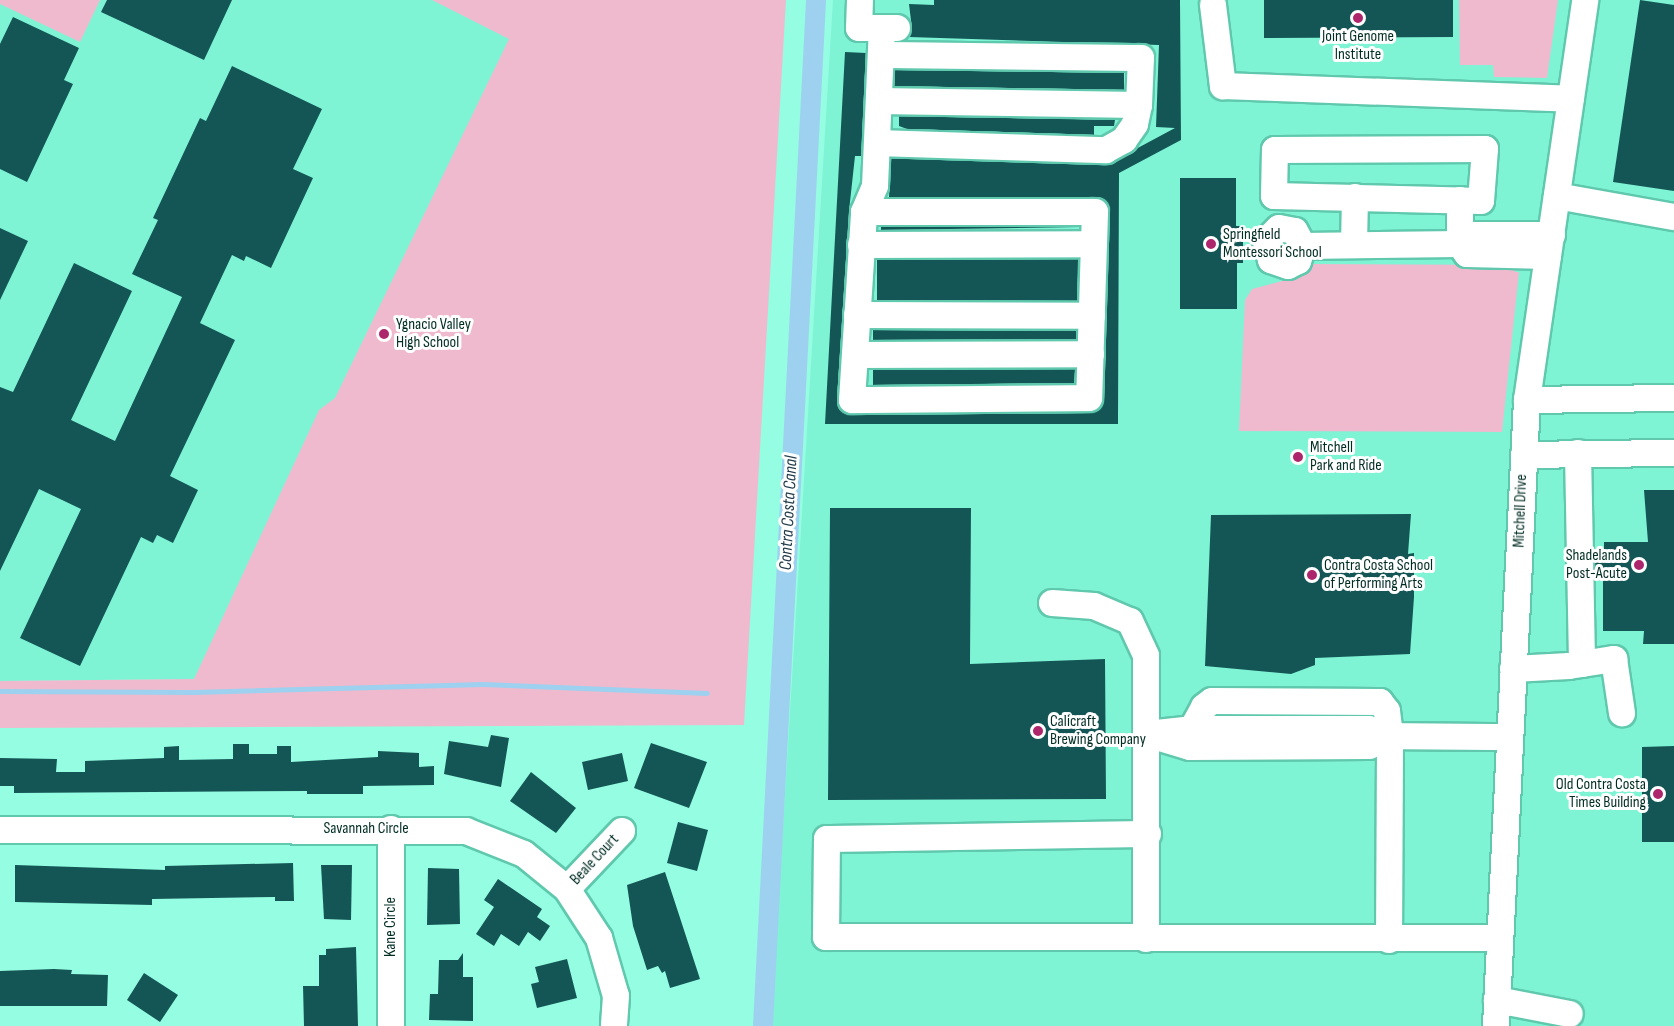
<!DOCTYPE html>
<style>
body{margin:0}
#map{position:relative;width:1674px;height:1026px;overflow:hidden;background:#95fde1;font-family:"Sofia Sans Condensed",sans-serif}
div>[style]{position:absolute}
.built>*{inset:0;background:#7ff4d5}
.green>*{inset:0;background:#f0bace}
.stream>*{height:5px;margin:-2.5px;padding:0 2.5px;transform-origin:2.5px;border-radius:2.5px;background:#9dd1ef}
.canal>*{height:20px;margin:-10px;padding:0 10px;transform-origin:10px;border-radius:10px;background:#9dd1ef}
.building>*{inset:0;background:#145656}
.roads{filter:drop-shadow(2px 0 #5fc8ad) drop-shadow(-2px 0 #5fc8ad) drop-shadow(0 2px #5fc8ad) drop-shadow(0 -2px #5fc8ad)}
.minor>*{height:26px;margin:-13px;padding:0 13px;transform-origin:13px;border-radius:13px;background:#fff}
.dots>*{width:16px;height:16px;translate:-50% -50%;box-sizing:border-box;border:3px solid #fff;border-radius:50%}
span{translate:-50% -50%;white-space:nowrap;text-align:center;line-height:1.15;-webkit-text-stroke:6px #fff;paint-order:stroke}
.poi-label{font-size:16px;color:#002d23}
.left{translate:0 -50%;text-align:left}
.right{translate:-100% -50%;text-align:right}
.street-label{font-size:16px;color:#002d23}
.water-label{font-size:18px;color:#233d4b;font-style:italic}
</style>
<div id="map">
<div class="built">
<i style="clip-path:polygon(0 0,786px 0,194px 679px,0 681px)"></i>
<i style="clip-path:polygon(833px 0,1674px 0,1674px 1026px,771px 1026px)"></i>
</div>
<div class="green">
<i style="clip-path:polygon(0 0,100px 0,80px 42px,0 4px)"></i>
<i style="clip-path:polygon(432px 0,786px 0,744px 725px,0 728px,0 681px,194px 679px,319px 410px,335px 398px,509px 39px)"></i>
<i style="clip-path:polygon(1459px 0,1558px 0,1547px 78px,1494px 77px,1493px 65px,1460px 65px)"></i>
<i style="clip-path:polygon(1311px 264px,1516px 265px,1515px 272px,1519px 272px,1502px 432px,1239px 431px,1245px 300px,1252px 289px,1297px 277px)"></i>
</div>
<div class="stream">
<i style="left:0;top:691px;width:194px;rotate:0.3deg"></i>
<i style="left:194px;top:692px;width:289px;rotate:-1.6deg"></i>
<i style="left:483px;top:684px;width:224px;rotate:2.3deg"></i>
</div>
<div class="canal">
<i style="left:763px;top:1026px;width:1027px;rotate:-87.04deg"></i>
</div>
<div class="building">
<i style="clip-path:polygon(107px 0,232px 0,204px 60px,101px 12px)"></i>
<i style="clip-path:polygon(934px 0,1180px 0,1181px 140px,1119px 173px,1118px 424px,825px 424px,845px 52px,866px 53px,861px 156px,855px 156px,849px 211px,837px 399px,839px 407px,852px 415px,1089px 413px,1097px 411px,1104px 398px,1108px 204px,1095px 197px,889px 197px,891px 158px,1106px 165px,1175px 128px,1156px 127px,1159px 45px,909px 37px,912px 29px,909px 4px,934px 5px)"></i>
<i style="clip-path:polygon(1264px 0,1453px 0,1453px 37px,1264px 38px)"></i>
<i style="clip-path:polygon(1640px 0,1674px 5px,1674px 191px,1613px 182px)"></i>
<i style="clip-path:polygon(13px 17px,79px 48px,64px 80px,73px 84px,27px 182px,0 169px,0 44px)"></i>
<i style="clip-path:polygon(232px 66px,322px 109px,293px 169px,313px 178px,271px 268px,246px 256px,244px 261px,232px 255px,200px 323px,235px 340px,170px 476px,198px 490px,173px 543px,157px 535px,153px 543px,141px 537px,80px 666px,20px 638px,81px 509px,39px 489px,0 571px,0 387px,13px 392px,74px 263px,132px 291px,71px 420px,115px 441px,182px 297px,132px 274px,158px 220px,153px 218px,200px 118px,206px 121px)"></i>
<i style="clip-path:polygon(895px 70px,1124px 73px,1124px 90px,894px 86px)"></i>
<i style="clip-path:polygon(899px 116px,1115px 120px,1114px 126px,1094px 126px,1094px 135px,907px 129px,899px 126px)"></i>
<i style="clip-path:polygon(1180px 178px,1236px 178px,1236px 226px,1243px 226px,1243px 263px,1237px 263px,1237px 309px,1180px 309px)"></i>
<i style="clip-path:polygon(881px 227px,1080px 227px,881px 230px)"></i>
<i style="clip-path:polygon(0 228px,28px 241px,0 300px)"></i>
<i style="clip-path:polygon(1078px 259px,1077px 301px,877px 300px,877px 260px)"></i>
<i style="clip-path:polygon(873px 330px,1076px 331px,1076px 339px,873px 340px)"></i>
<i style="clip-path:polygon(1075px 369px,1074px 383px,873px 385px,873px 370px)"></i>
<i style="clip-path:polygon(1644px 490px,1674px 490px,1674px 644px,1643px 644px,1644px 631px,1603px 631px,1603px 580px,1595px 580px,1595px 551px,1604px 551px,1604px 542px,1648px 542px)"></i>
<i style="clip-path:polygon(830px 508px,971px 508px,970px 664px,1105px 659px,1106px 799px,828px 800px)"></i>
<i style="clip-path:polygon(1411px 514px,1408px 554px,1414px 553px,1414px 597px,1410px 654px,1315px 658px,1315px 665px,1291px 674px,1205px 666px,1211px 515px)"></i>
<i style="clip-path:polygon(491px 735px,509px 738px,501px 787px,444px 774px,449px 741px,488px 747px)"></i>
<i style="clip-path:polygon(651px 743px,707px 762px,689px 808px,634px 788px)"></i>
<i style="clip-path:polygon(233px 744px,249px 744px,249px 754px,277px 754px,277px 746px,291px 746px,291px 762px,378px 757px,378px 751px,419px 753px,419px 767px,434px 766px,434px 785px,363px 786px,363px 794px,307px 794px,307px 791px,14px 793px,14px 786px,0 786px,0 758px,57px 759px,56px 772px,85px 772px,85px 761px,164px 758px,164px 747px,179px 746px,179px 760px,233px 759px)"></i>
<i style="clip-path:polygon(1674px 746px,1674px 842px,1642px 842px,1642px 747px)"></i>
<i style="clip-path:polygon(622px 753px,628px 781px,588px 790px,582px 762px)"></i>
<i style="clip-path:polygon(531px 772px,576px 808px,556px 833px,510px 801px)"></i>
<i style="clip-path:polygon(678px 822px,708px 830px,697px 871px,667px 863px)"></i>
<i style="clip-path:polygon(293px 863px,294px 901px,275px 901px,275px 897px,152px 899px,152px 905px,15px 902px,15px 865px,165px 870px,165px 866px)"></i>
<i style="clip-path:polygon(321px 865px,352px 865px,351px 920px,324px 919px)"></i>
<i style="clip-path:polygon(428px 868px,459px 869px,460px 924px,427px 925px)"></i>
<i style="clip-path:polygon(665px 872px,700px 979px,670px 988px,665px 971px,662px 973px,658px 966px,647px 970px,633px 926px,627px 885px)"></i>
<i style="clip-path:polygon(498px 879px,542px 909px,537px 917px,550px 926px,540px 941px,528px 932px,519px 946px,501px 934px,494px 946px,476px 934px,494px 907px,484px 900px)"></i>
<i style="clip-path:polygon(356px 947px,358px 1026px,304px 1026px,303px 986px,319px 986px,319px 955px,326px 955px,326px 949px)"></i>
<i style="clip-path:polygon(463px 953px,463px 977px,473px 977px,473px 1021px,429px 1020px,430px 994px,438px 994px,439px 960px,458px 960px)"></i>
<i style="clip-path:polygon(567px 959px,577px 998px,537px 1008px,531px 984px,539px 982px,535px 967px)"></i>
<i style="clip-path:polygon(54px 969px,72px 970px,71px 974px,108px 975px,107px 1006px,0 1006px,0 971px)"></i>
<i style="clip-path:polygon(144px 973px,178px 995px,160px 1022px,127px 1000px)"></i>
</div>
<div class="roads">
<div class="minor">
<i style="left:860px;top:0;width:28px;rotate:92deg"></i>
<i style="left:859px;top:28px;width:38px"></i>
<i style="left:1213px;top:5px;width:82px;rotate:83deg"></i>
<i style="left:1223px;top:86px;width:348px;rotate:2.1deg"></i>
<i style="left:879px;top:101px;width:260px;rotate:0.9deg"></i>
<i style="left:877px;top:143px;width:229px;rotate:1.8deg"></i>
<i style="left:1106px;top:150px;width:21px;rotate:-29deg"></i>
<i style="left:1124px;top:140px;width:19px;rotate:-55deg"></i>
<i style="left:1135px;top:124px;width:19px;rotate:-78deg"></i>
<i style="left:1139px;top:105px;width:47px;rotate:-87.6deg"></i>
<i style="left:1141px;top:58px;width:260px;rotate:-179.3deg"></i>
<i style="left:1485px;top:149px;width:52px;rotate:94.4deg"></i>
<i style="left:1481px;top:201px;width:207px;rotate:-178.6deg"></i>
<i style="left:1274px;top:196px;width:46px;rotate:-88.8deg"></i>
<i style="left:1275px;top:150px;width:210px;rotate:-0.3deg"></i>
<i style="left:1557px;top:196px;width:119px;rotate:10.2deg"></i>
<i style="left:864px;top:212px;width:231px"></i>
<i style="left:1095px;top:212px;width:186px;rotate:91.8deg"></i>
<i style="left:1089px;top:398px;width:237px;rotate:179.5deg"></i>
<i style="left:852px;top:400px;width:188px;rotate:-86.3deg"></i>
<i style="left:864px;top:212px;width:28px;rotate:-67deg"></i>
<i style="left:875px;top:186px;width:158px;rotate:-87.5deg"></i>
<i style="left:1279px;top:228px;width:16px;rotate:11deg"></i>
<i style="left:1295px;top:231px;width:17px;rotate:62deg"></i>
<i style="left:1303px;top:246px;width:16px;rotate:108deg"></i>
<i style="left:1298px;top:261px;width:11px;rotate:153deg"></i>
<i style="left:1288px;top:266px;width:18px;rotate:-161deg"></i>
<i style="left:1271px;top:260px;width:20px;rotate:-105deg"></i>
<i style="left:1266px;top:241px;width:18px;rotate:-45deg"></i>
<i style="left:861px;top:245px;width:233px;rotate:-0.2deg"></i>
<i style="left:1354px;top:245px;width:48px;rotate:-88.8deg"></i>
<i style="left:1303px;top:246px;width:157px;rotate:-0.7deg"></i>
<i style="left:1460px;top:244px;width:44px;rotate:-90deg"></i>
<i style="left:1548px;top:256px;width:81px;rotate:-178.6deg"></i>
<i style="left:1467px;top:254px;width:12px;rotate:-125deg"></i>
<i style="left:1460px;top:244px;width:13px;rotate:-42deg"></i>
<i style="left:1470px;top:235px;width:82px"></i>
<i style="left:857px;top:315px;width:235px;rotate:0.2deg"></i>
<i style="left:855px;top:355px;width:236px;rotate:-0.2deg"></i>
<i style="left:1527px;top:400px;width:147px;rotate:-0.8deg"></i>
<i style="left:1578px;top:453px;width:211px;rotate:88.9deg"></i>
<i style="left:1524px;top:455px;width:150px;rotate:-0.8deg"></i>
<i style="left:1052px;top:603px;width:42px;rotate:4.1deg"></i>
<i style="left:1094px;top:606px;width:39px;rotate:23deg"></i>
<i style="left:1130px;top:621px;width:38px;rotate:65deg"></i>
<i style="left:1146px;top:656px;width:283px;rotate:90deg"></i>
<i style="left:1513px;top:669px;width:56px;rotate:-3.1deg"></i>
<i style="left:1569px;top:666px;width:46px;rotate:-8.8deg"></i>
<i style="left:1614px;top:659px;width:55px;rotate:81.6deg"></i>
<i style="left:1192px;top:729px;width:177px"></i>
<i style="left:1369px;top:729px;width:22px;rotate:18deg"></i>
<i style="left:1390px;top:736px;width:23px;rotate:155deg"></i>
<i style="left:1369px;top:746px;width:179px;rotate:179.7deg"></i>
<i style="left:1190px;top:747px;width:45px;rotate:-163.2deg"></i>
<i style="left:1147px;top:734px;width:45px;rotate:-6.3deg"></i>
<i style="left:1192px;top:729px;width:25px;rotate:-61deg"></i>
<i style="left:1204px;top:707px;width:10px;rotate:-37deg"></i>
<i style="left:1212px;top:701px;width:168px;rotate:0.3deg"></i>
<i style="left:1380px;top:702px;width:11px;rotate:52deg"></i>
<i style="left:1387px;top:711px;width:25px;rotate:83deg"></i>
<i style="left:0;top:830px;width:466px;rotate:0.1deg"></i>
<i style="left:466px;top:831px;width:62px;rotate:21.6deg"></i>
<i style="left:524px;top:854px;width:55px;rotate:39.1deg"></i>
<i style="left:567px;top:889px;width:59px;rotate:56.9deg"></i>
<i style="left:599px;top:938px;width:60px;rotate:73.7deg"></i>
<i style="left:616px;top:996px;width:30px;rotate:94deg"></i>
<i style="left:1148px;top:834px;width:321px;rotate:179.1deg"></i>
<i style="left:827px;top:839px;width:98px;rotate:90.6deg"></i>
<i style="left:826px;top:937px;width:674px;rotate:0.09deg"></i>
<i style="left:567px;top:889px;width:80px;rotate:-46.5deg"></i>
<i style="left:1389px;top:940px;width:204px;rotate:-89.7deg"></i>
<i style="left:1390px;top:736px;width:119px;rotate:0.5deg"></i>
<i style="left:1497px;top:1000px;width:74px;rotate:10.9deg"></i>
<i style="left:391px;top:1026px;width:197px;rotate:-90deg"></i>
<i style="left:1496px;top:1026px;width:627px;rotate:-87.16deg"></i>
<i style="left:1527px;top:400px;width:404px;rotate:-81.7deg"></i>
</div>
</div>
<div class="dots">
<i style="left:1358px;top:18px;background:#ad266c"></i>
<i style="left:1211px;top:244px;background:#ad266c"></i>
<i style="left:384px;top:334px;background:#ad266c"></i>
<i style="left:1298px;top:457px;background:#ad266c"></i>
<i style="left:1639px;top:565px;background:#ad266c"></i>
<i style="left:1312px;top:575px;background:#ad266c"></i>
<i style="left:1038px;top:731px;background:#ad266c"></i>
<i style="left:1658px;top:794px;background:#ad266c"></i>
</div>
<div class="poi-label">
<span style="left:1358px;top:46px">Joint Genome<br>Institute</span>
<span class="left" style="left:1223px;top:244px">Springfield<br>Montessori School</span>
<span class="left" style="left:396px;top:334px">Ygnacio Valley<br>High School</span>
<span class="left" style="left:1310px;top:457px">Mitchell<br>Park and Ride</span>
<span class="right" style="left:1627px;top:565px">Shadelands<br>Post-Acute</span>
<span class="left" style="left:1324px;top:575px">Contra Costa School<br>of Performing Arts</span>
<span class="left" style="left:1050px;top:731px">Calicraft<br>Brewing Company</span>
<span class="right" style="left:1646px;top:794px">Old Contra Costa<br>Times Building</span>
</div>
<div class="street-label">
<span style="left:1521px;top:511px;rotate:-88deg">Mitchell Drive</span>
<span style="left:366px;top:829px">Savannah Circle</span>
<span style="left:595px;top:860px;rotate:-47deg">Beale Court</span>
<span style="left:391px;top:927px;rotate:-90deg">Kane Circle</span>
</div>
<div class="water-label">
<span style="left:789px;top:513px;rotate:-87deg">Contra Costa Canal</span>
</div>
</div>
